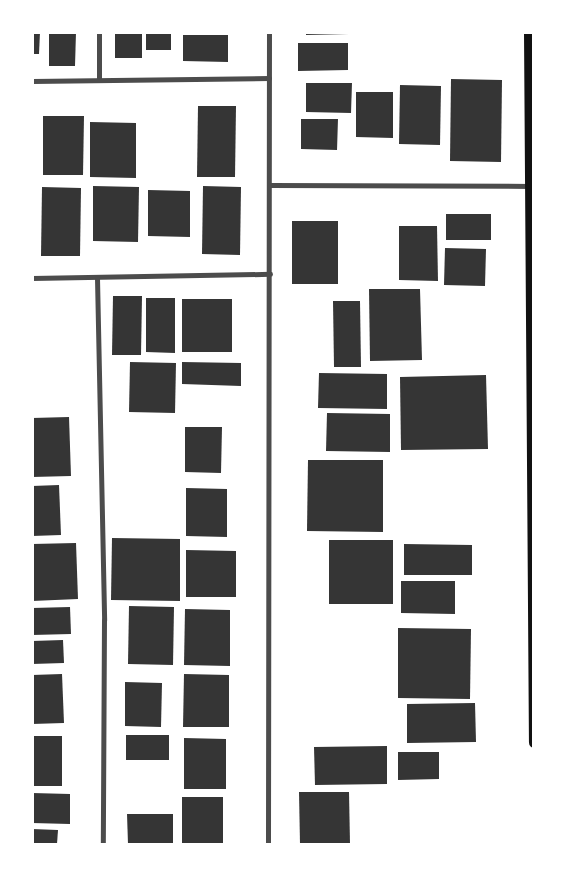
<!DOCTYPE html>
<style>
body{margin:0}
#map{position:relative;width:566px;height:877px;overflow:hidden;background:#fff;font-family:"Public Sans",sans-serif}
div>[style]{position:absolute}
.building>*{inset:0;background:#353535}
.minor>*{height:5px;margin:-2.5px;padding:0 2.5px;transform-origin:2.5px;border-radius:2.5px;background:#4c4c4c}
.primary>*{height:11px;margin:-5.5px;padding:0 5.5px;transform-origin:5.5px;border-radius:5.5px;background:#111}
span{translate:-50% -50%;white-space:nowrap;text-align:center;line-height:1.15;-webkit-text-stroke:5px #fff;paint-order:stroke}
.frame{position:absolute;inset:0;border:34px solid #fff;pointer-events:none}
</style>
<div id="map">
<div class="building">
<i style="clip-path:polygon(32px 32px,40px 32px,39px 54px,32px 54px)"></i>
<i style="clip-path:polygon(49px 32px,76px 32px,75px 66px,49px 66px)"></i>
<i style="clip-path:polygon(115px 32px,142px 32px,142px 58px,115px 58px)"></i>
<i style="clip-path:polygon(146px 32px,171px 32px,171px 50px,146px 50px)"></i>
<i style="clip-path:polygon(306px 32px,349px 32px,349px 34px,306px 35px)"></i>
<i style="clip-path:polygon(183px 35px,228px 35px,228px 62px,183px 61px)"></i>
<i style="clip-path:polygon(298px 43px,348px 43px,348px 70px,298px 71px)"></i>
<i style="clip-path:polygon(451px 79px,502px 80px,501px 162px,450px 161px)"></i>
<i style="clip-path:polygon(306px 83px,352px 83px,351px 113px,306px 112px)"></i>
<i style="clip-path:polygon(400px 85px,441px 86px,440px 145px,399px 144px)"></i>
<i style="clip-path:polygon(356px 92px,393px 92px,393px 138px,356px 137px)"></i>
<i style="clip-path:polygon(198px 106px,236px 106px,235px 177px,197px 177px)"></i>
<i style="clip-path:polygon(43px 116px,84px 116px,83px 175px,43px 175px)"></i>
<i style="clip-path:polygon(301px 119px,338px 119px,337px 150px,301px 149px)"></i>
<i style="clip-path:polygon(90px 122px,136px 123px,136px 178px,90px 177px)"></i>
<i style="clip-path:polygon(93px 186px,139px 187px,138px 242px,93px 241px)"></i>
<i style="clip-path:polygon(203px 186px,241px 187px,240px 255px,202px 254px)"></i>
<i style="clip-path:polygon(42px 187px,81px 188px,80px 256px,41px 256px)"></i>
<i style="clip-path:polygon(148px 190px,190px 191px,190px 237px,148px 236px)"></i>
<i style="clip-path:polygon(446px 214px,491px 214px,491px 240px,446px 240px)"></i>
<i style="clip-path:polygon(292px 221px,338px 221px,338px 284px,292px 284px)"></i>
<i style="clip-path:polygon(399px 226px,437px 226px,438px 281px,399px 280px)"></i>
<i style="clip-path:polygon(445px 248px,486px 249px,485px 286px,444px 285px)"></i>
<i style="clip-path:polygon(369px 289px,420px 289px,422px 360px,370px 361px)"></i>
<i style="clip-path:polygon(113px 296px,142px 296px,141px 355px,112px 355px)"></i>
<i style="clip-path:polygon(146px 298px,175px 298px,175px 353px,146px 352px)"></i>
<i style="clip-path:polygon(182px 299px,232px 299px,232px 352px,182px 352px)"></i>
<i style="clip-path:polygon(333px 301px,360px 301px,361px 367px,334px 367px)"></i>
<i style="clip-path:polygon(130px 362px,176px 363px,175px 413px,129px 412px)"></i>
<i style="clip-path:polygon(182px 362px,241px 363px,241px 386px,182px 384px)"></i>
<i style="clip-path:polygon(319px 373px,387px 374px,387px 409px,318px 408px)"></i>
<i style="clip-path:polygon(486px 375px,488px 449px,401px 450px,400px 377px)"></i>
<i style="clip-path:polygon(327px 413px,390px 414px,390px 452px,326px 451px)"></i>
<i style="clip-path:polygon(69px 417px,71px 476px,32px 477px,32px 418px)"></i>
<i style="clip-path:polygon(185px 427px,222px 427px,221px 473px,185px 472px)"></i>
<i style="clip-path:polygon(308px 460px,383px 460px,383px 532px,307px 531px)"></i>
<i style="clip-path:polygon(59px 485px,61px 535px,32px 536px,32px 486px)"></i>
<i style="clip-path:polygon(186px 488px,227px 489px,227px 537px,186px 536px)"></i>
<i style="clip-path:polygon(112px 538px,180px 539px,180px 601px,111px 600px)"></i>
<i style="clip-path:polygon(329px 540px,393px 540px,393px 604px,329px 604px)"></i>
<i style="clip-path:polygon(76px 543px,78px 599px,32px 601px,32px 544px)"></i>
<i style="clip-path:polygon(404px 544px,472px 545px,472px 575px,404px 575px)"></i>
<i style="clip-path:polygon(186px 550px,236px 551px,236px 597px,186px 597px)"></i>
<i style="clip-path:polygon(401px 581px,455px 581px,455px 614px,401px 613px)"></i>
<i style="clip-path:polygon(129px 606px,174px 607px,173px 665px,128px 664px)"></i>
<i style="clip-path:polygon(70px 607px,71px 634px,32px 635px,32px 608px)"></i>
<i style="clip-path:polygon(185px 609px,230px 610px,230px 666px,184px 665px)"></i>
<i style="clip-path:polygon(398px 628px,471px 629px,470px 699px,398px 698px)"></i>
<i style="clip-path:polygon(63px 640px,64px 663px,32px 664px,32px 641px)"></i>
<i style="clip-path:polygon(62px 674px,64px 723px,32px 724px,32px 675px)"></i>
<i style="clip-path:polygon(184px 674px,229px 675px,229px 727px,183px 727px)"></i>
<i style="clip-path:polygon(125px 682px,162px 683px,161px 727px,125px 726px)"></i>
<i style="clip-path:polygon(475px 703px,476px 742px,407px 743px,407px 704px)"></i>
<i style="clip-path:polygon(126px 735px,169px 735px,169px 760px,126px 760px)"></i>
<i style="clip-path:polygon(32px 736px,62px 736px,62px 786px,32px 786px)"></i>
<i style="clip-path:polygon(184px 738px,226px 739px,226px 789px,184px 789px)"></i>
<i style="clip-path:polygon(387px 746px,387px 784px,315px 785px,314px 747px)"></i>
<i style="clip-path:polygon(398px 752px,439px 752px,439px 779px,398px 780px)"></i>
<i style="clip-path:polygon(299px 792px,349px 792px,350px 844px,300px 844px)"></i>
<i style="clip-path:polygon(32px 793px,70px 794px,70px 824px,32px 823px)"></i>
<i style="clip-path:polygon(182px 797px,223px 797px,223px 844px,182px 844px)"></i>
<i style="clip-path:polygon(127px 814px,173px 814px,173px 844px,128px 844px)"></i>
<i style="clip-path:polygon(32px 829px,58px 830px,57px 844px,32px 844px)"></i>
</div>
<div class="minor">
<i style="left:99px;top:78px;width:46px;rotate:-90deg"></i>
<i style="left:32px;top:81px;width:237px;rotate:-0.7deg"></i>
<i style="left:270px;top:185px;width:261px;rotate:0.2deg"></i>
<i style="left:32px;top:278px;width:238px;rotate:-1deg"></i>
<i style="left:97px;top:278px;width:342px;rotate:88.8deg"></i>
<i style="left:104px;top:620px;width:224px;rotate:90.3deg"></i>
<i style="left:268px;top:844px;width:812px;rotate:-89.93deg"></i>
</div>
<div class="primary">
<i style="left:529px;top:32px;width:710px;rotate:89.6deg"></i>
</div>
<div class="frame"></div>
</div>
